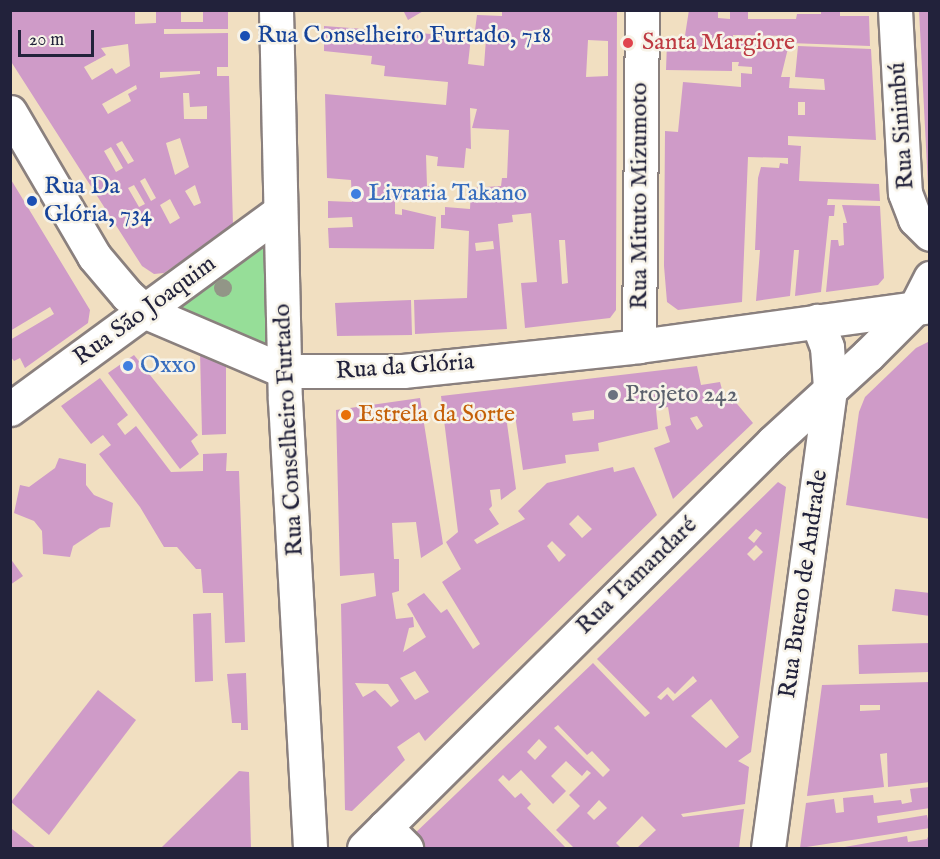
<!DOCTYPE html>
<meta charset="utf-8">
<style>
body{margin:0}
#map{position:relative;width:940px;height:859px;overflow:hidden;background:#f1dfc1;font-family:"IM FELL English",serif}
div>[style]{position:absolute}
.green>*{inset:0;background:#96de98}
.building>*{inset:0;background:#cf9bc8}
.roads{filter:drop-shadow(2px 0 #8a807e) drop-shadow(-2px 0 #8a807e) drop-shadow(0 2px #8a807e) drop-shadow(0 -2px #8a807e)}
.minor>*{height:33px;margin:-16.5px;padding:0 16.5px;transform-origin:16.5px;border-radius:16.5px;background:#fff}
.trees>*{width:18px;height:18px;margin:-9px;border-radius:50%;background:#929687}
.dots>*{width:16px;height:16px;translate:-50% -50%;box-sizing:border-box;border:3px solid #f7f3e8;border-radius:50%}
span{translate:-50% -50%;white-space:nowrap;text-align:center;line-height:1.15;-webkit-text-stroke:5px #f7f3e8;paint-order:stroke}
.transit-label{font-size:24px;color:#164399}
.left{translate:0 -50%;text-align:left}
.health-label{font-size:24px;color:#be3a42}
.street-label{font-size:24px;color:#22223b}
.shop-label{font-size:24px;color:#366cbe}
.worship-label{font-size:24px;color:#5b616d}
.food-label{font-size:24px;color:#c56008}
.frame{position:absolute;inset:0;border:12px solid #22223b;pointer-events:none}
.scale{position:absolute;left:18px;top:30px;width:76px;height:27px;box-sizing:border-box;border:3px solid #22223b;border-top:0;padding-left:8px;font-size:18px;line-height:21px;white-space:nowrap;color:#22223b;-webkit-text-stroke:4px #f7f3e8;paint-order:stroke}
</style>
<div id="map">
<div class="green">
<i style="clip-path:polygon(270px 224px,275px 360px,160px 307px)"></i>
</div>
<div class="building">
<i style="clip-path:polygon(evenodd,10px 10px,135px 10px,135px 24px,156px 23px,156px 10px,181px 10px,181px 22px,203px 22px,203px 10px,228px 10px,228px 29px,164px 29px,164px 34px,228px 33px,228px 67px,217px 67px,217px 76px,229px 76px,233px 226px,164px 273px,154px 274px,142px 266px,10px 60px,10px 10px,128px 44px,130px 66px,116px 74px,112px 68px,92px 80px,84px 67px,106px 55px,101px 48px,128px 44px,10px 10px,200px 71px,200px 74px,160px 78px,160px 72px,200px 71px,10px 10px,136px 85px,137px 89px,128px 94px,131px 101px,108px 114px,102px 104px,136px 85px,10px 10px,183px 93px,189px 93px,190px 107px,207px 106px,207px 119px,184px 119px,183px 93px,10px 10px,180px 138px,189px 167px,175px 175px,166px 143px,180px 138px,10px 10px,122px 141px,134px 161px,128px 164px,116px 144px,122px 141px,10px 10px,111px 147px,123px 168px,116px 172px,104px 151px,111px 147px,10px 10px,145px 178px,156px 198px,151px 201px,140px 181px,145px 178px,10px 10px,134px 185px,145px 204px,139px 207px,128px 188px,134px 185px,10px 10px,195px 185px,201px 203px,194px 206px,185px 191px,195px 185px,10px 10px,170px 199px,180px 218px,170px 224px,160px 205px,170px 199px,10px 10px,141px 216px,145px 223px,137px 228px,133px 220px,141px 216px)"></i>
<i style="clip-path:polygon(403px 10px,425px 10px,408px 20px)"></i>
<i style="clip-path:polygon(evenodd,502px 10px,617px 10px,616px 310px,610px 318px,525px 328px,521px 283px,537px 282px,531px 213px,512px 215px,513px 222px,498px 224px,507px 329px,415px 334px,414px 300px,467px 298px,469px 231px,441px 228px,441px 215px,445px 215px,445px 207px,470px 209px,471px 188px,501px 186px,502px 178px,507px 178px,509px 130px,472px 128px,477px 109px,470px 108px,471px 149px,466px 148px,464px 168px,437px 166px,438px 157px,426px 155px,427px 186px,436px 186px,435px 200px,400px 199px,400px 194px,395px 194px,395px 214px,402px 215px,402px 209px,436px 217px,434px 249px,329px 248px,328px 228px,353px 227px,352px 217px,328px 218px,328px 201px,352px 202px,351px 180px,327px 178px,325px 94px,446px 105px,448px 82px,384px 76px,385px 66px,371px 64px,372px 56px,324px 51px,324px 26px,471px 37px,468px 64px,484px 66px,486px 39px,474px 38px,477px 15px,502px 16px,502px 10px,588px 40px,608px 41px,608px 76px,586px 77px,588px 40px,502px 10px,559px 240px,565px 240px,568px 283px,562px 284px,559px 240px,502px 10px,493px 241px,494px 249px,476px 251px,475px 243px,493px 241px)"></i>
<i style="clip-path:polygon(evenodd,689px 10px,718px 10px,718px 18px,730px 19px,730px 10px,748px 10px,748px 19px,796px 19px,797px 14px,821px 14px,821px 10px,840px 10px,840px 16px,869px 16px,870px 46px,790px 43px,791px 36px,733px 35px,733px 43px,789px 44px,781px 77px,790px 77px,789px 88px,825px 90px,824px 79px,795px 77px,798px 46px,871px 49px,876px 140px,788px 136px,788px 145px,801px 146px,799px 181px,879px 184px,880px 201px,828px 199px,827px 205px,835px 205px,834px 216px,829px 216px,821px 292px,795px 296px,799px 250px,794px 250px,790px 296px,756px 301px,760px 250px,755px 250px,758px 178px,761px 167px,779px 168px,780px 163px,788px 164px,788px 158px,748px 157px,742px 302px,678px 310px,667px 302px,664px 266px,665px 131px,678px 132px,683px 82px,741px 87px,741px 73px,752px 74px,752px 67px,738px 66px,739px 62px,732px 62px,732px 71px,666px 70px,667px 42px,684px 42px,689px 10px,798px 102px,805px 102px,805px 115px,798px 115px,798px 102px)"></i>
<i style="clip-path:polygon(919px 10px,930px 10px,930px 186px,928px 186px)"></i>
<i style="clip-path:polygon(10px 178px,90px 310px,88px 323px,25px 368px,20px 358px,14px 361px,10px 356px,10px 340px,54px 314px,50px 307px,10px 331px)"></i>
<i style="clip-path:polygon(842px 205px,880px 206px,884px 278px,878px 285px,826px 292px,831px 240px,838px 240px,839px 246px,844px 245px,843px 223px,847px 223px)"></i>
<i style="clip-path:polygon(411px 300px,412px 335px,337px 336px,335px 303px)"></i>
<i style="clip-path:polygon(930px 341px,930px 519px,846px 505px,859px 412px,865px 397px,916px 348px)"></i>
<i style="clip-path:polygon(200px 351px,226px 360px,226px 434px,202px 435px)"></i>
<i style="clip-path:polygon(134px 355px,198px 435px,191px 441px,199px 454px,180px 469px,108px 373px)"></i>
<i style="clip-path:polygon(evenodd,697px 366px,701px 385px,720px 382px,724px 397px,733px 399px,753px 423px,673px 499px,654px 448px,670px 442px,665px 427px,671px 425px,668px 407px,656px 409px,658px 429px,598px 443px,599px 451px,565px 455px,566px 463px,523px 470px,515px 415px,506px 416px,516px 489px,501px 500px,500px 489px,490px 490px,492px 506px,489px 509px,499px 524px,474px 540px,477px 544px,525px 519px,518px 511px,547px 483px,613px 467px,614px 472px,634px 467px,657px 515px,425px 741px,419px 732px,397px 747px,405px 760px,352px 811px,345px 810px,341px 604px,376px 596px,374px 573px,340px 576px,336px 410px,420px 398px,443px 544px,421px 558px,416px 522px,392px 523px,394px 559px,399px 559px,399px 591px,392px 593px,396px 619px,413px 617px,414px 627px,409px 628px,403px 652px,426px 637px,407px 604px,424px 593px,441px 613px,447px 609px,473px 649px,480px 644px,442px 582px,461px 569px,446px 542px,458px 532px,441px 396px,697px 366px,594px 410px,594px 419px,573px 421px,572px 413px,594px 410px,697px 366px,697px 416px,703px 426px,697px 430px,690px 418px,697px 416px,697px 366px,578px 515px,592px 529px,582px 538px,569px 524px,578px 515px,697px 366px,552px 541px,566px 555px,559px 562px,547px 546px,552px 541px,697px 366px,415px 671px,429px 692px,415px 700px,400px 678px,415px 671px,697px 366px,355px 683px,388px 684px,399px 701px,391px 707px,375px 690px,363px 697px,355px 683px)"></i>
<i style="clip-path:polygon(100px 378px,128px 415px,117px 424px,125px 435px,136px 426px,171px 472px,203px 471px,203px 454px,227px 453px,226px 471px,239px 471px,245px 642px,225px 643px,223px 593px,203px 593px,201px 569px,196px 569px,177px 547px,164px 547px,140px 507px,99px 454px,111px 445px,103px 435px,91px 444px,61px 406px)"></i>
<i style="clip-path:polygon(59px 458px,86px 464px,86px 485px,94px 495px,113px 503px,110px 527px,100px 528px,73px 546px,70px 557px,43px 554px,42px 531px,34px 521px,14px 513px,20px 485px,29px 487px,55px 468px)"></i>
<i style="clip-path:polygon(evenodd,778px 482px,786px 487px,751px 752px,738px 761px,749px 767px,745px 804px,681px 814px,683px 817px,744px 809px,739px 848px,637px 848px,656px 830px,642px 816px,616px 843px,621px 848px,574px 848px,556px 830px,580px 806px,569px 795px,591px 773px,587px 770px,582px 776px,566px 761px,551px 776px,566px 791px,553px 804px,521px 770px,509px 781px,503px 775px,498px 780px,515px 798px,521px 793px,531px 804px,527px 808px,566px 848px,422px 848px,411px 837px,593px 663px,645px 717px,650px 713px,597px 659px,778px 482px,756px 529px,762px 533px,754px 543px,748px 538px,756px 529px,778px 482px,756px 545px,763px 552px,754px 561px,747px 554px,756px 545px,778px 482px,693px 676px,697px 681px,673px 701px,667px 694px,661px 700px,657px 697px,668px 687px,675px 694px,693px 676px,778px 482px,711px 699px,739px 737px,726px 748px,691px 716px,711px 699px,778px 482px,558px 725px,587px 755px,592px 751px,610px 770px,603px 777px,554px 728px,558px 725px,778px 482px,539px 739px,547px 747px,535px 760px,527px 752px,539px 739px,778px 482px,599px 800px,607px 808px,594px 820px,587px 813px,599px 800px)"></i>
<i style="clip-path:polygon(10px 558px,23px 576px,10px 585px)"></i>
<i style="clip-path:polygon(895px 589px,930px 593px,930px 616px,892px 611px)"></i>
<i style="clip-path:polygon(211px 613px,213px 681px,195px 682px,193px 614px)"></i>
<i style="clip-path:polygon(930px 643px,930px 672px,859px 674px,858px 645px)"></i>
<i style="clip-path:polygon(246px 673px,248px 730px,241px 730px,241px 723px,232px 723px,227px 674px)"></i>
<i style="clip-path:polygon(evenodd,930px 682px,930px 782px,888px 787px,887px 753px,880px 754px,884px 787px,807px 796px,822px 685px,930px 682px,860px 705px,880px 705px,880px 710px,860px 711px,860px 705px)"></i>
<i style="clip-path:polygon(98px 690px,136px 720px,49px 835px,11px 802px)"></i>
<i style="clip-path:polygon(239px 771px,249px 772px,251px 848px,161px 848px)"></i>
<i style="clip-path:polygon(930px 787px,930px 808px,877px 816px,878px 823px,927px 815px,930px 828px,800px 848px,806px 803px,834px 799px,836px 813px,844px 812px,843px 798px,873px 795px,874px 803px,901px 800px,902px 804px,912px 802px,910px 789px)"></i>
<i style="clip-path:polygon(10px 828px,12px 829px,36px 848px,10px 848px)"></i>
<i style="clip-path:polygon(930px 832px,930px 848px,839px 848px,907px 836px,908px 842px,927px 839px)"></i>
</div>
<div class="roads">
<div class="minor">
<i style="left:276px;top:10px;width:390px;rotate:88.7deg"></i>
<i style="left:285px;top:400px;width:449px;rotate:86.8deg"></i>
<i style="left:895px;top:10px;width:183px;rotate:86.9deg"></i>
<i style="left:905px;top:193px;width:28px;rotate:69deg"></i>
<i style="left:915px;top:219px;width:21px;rotate:45deg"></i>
<i style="left:10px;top:112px;width:167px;rotate:59.7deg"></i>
<i style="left:94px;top:256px;width:51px;rotate:49.8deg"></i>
<i style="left:127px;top:295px;width:25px;rotate:42deg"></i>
<i style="left:146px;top:312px;width:150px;rotate:23.1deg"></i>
<i style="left:284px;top:371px;width:119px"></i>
<i style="left:403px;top:371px;width:237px;rotate:-6deg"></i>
<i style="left:639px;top:346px;width:294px;rotate:-7.8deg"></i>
<i style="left:639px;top:346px;width:336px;rotate:-89.5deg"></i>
<i style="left:10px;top:409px;width:333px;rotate:-36.2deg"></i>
<i style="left:385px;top:827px;width:30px;rotate:45deg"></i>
<i style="left:364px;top:848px;width:576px;rotate:-44.79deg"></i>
<i style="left:773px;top:442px;width:129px;rotate:-42.5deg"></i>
<i style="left:868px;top:355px;width:66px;rotate:-45deg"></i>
<i style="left:915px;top:308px;width:34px;rotate:-63deg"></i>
<i style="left:768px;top:848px;width:465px;rotate:-82.3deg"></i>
<i style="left:830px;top:387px;width:40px;rotate:-94.3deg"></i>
<i style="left:827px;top:347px;width:28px;rotate:-111deg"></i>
</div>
</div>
<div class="trees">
<i style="left:223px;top:288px"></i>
</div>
<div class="dots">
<i style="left:245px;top:36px;background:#1a4fb4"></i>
<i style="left:628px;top:43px;background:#e0444e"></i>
<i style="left:356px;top:194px;background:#3f7fe0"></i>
<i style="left:32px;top:201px;background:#1a4fb4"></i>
<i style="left:128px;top:366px;background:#3f7fe0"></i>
<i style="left:613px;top:395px;background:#6b7280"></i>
<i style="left:346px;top:415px;background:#e8710a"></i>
</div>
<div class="transit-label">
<span class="left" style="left:257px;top:36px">Rua Conselheiro Furtado, 718</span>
<span class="left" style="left:44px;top:201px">Rua Da<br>Glória, 734</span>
</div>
<div class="health-label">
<span class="left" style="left:642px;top:43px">Santa Margiore</span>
</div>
<div class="street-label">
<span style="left:902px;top:126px;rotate:-94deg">Rua Sinimbú</span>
<span style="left:640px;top:196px;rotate:-90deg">Rua Mituto Mizumoto</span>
<span style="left:145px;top:311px;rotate:-36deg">Rua São Joaquim</span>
<span style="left:405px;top:367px;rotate:-4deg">Rua da Glória</span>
<span style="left:289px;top:430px;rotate:-93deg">Rua Conselheiro Furtado</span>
<span style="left:637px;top:576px;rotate:-44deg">Rua Tamandaré</span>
<span style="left:804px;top:584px;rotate:-82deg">Rua Bueno de Andrade</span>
</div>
<div class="shop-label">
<span class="left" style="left:368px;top:194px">Livraria Takano</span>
<span class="left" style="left:140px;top:366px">Oxxo</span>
</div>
<div class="worship-label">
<span class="left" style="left:625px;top:395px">Projeto 242</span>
</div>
<div class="food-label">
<span class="left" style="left:358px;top:415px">Estrela da Sorte</span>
</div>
<div class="frame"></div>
<div class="scale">20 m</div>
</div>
